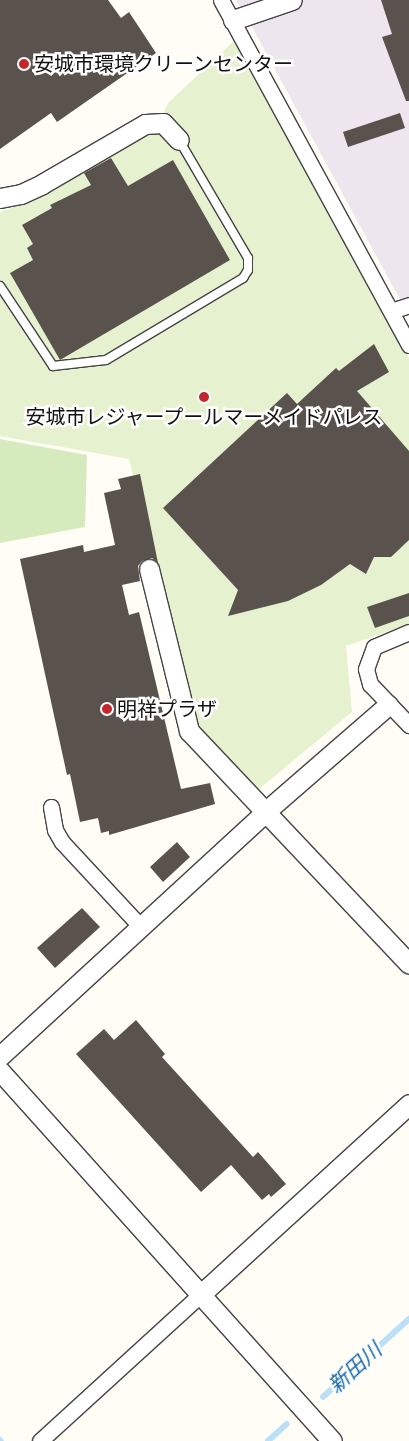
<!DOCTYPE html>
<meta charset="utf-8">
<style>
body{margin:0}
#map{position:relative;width:409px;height:1441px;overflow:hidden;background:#fffdf5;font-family:"Zilla Slab","Noto Sans JP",serif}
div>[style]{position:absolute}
.industrial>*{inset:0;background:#eee6ef}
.green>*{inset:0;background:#d5ebbd}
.pitch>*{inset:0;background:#e6f2cf}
.stream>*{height:5.5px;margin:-2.75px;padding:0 2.75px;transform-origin:2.75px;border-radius:2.75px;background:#b9e0f7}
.building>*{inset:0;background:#5a524d}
.roads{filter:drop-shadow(1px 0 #444) drop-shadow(-1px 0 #444) drop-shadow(0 1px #444) drop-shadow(0 -1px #444)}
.service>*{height:8px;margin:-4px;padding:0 4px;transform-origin:4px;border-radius:4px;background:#fff}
.minor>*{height:15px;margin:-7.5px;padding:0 7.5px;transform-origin:7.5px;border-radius:7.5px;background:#fff}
.tertiary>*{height:19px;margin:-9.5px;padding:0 9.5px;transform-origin:9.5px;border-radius:9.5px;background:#fff}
.dots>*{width:14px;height:14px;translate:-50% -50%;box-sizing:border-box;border:2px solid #fff;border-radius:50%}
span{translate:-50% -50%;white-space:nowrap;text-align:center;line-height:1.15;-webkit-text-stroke:5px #fff;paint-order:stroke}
.poi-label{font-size:20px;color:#111}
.left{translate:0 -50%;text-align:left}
.water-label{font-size:21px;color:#1768a6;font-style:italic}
</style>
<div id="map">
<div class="industrial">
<i style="clip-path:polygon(236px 0,409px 0,409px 316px,253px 29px)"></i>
</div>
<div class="green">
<i style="clip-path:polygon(0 439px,87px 455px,85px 527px,0 543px)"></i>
</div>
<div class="pitch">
<i style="clip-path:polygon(235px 40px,409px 358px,409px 624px,346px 646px,352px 712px,258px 790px,194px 723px,129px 459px,0 436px,0 212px,38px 198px,156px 130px,168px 103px)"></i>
</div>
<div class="stream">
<i style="left:323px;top:1397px;width:116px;rotate:-42.2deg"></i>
<i style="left:0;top:1440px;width:1px;rotate:45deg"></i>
<i style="left:268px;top:1441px;width:25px;rotate:-42deg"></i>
</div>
<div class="building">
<i style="clip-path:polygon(0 0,108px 0,121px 18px,129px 12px,156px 53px,57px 122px,51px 113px,0 149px)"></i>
<i style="clip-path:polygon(381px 0,409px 0,409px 101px,406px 101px,382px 37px,392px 34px)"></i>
<i style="clip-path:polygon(400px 113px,405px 128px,348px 147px,343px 132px)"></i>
<i style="clip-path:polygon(111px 158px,128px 186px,173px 160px,230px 260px,60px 360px,10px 273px,33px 260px,27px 248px,33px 244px,22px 225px,52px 208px,50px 205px,91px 185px,84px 173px)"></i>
<i style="clip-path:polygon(374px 344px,389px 372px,357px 391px,409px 451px,409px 540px,391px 557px,374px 557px,366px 574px,350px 564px,321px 585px,288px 601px,228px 616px,238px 590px,163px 508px,287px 393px,297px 404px,336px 368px,339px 371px)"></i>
<i style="clip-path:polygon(140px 474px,158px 563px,152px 558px,142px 561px,138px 566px,140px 581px,122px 585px,129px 615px,139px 612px,181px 789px,210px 783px,215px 804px,109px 835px,109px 831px,101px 833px,98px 818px,80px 822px,70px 774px,67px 775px,20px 559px,83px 545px,84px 552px,115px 545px,104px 493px,121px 489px,118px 479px)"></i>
<i style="clip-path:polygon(409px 593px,409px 616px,375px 628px,367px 607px)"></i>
<i style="clip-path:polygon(177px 842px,190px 857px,163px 882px,150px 867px)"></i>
<i style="clip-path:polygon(82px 908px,100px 927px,55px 968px,37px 948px)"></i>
<i style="clip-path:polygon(136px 1020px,165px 1054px,162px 1057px,253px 1157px,258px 1152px,286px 1184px,271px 1197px,269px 1194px,262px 1200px,231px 1165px,201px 1192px,76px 1054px,104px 1029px,114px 1040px)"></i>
</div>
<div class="roads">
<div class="service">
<i style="left:0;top:286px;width:96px;rotate:56.5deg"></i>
<i style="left:53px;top:366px;width:53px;rotate:-6.5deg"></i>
<i style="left:106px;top:360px;width:160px;rotate:-30.9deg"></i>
<i style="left:243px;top:278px;width:9px;rotate:-58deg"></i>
<i style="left:248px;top:270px;width:12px;rotate:-90deg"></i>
<i style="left:248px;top:258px;width:137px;rotate:-120.3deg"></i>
</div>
<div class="minor">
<i style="left:221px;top:0;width:393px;rotate:61.4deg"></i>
<i style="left:391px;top:311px;width:19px;rotate:-18deg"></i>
<i style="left:409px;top:632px;width:38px;rotate:157deg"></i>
<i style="left:374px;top:647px;width:23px;rotate:110deg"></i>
<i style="left:366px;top:669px;width:16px;rotate:75deg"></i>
<i style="left:370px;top:684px;width:57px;rotate:46.4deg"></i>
<i style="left:51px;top:807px;width:23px;rotate:80deg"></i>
<i style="left:55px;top:830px;width:14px;rotate:60deg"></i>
<i style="left:62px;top:842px;width:115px;rotate:47.1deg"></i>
<i style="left:40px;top:1441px;width:217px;rotate:-42.4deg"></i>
</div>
<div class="tertiary">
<i style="left:233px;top:20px;width:62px;rotate:-18.7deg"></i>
<i style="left:0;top:198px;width:21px;rotate:-11deg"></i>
<i style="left:21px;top:194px;width:23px;rotate:-25deg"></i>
<i style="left:42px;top:184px;width:119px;rotate:-30.2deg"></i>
<i style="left:145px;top:124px;width:18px;rotate:-3deg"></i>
<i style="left:163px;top:123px;width:23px;rotate:47deg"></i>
<i style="left:149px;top:569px;width:167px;rotate:76.1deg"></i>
<i style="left:189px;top:731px;width:320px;rotate:46.6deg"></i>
<i style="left:0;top:1056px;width:360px;rotate:-42.6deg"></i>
<i style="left:265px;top:812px;width:163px;rotate:-41deg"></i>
<i style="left:0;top:1071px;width:497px;rotate:48.1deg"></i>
<i style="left:200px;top:1295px;width:283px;rotate:-42.4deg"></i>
</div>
</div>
<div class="dots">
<i style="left:24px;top:64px;background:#c4262e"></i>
<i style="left:204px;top:397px;background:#c4262e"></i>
<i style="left:107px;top:709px;background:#c4262e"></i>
</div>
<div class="poi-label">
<span class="left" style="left:34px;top:64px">安城市環境クリーンセンター</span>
<span style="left:204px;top:417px">安城市レジャープールマーメイドパレス</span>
<span class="left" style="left:117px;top:709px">明祥プラザ</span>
</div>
<div class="water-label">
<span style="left:355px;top:1368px;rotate:-42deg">新田川</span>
</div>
</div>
